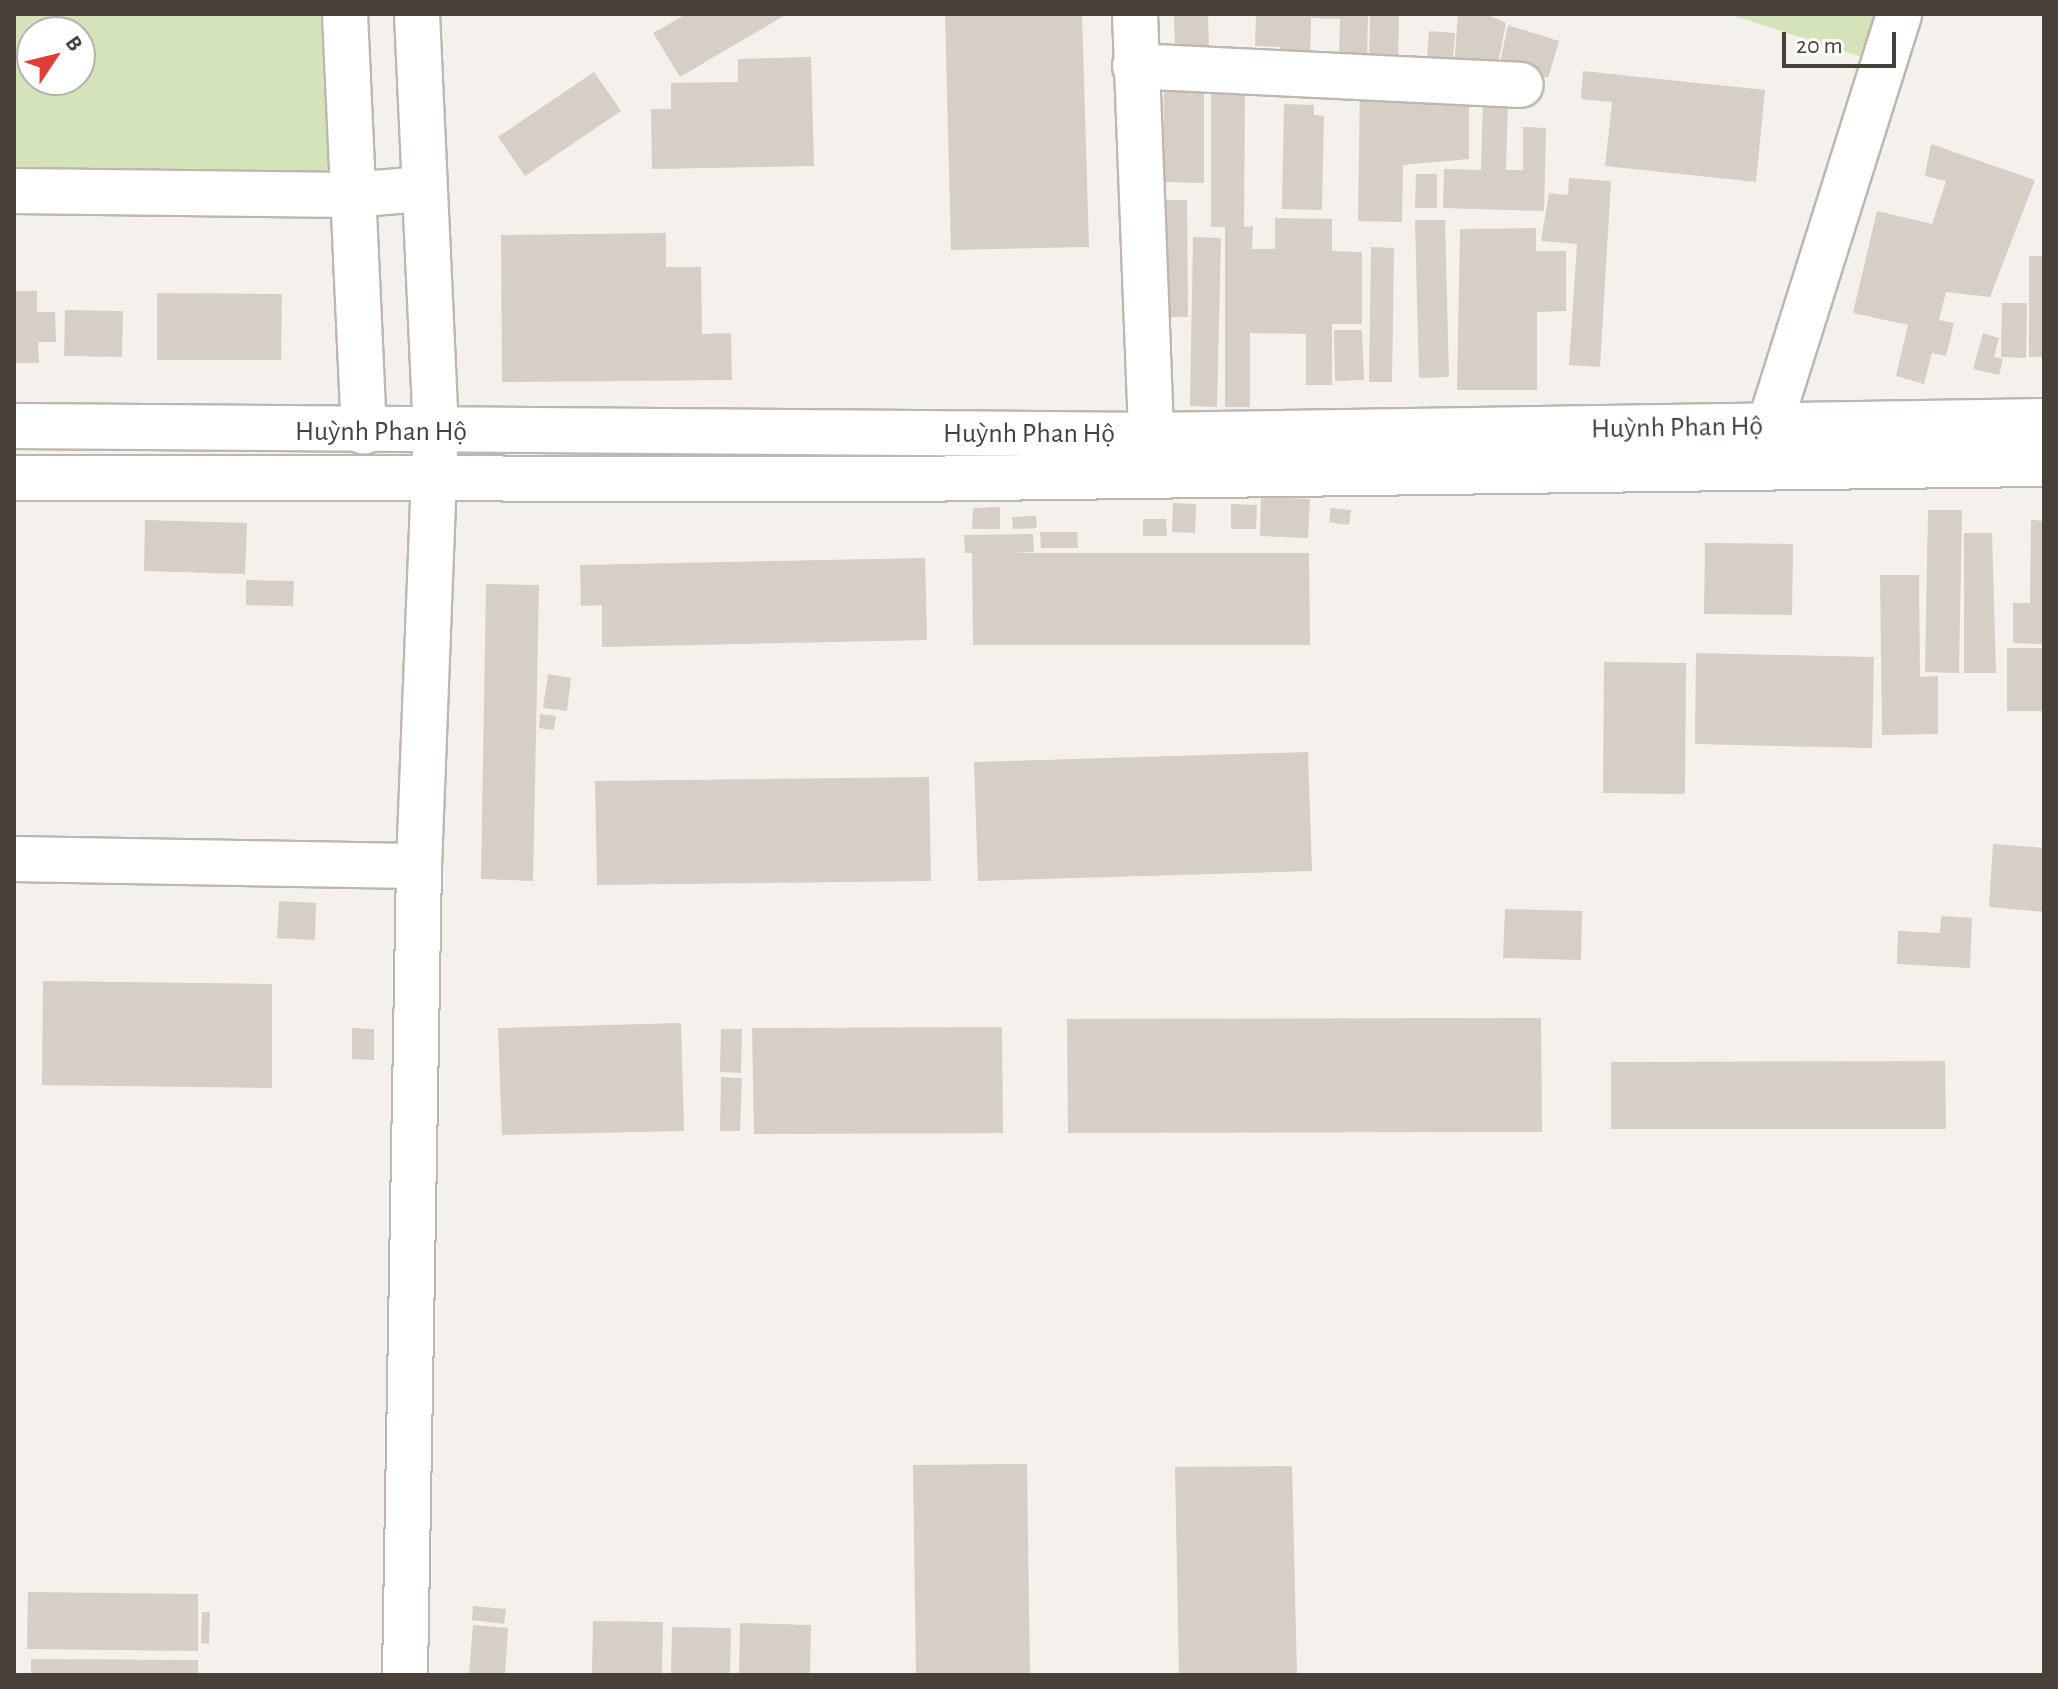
<!DOCTYPE html>
<meta charset="utf-8">
<style>
body{margin:0}
#map{position:relative;width:2058px;height:1689px;overflow:hidden;background:#f4f1ec;font-family:"Alegreya Sans",sans-serif}
div>[style]{position:absolute}
.green>*{inset:0;background:#d4e3ba}
.building>*{inset:0;background:#d7cec5}
.roads{filter:drop-shadow(2px 0 #beb7af) drop-shadow(-2px 0 #beb7af) drop-shadow(0 2px #beb7af) drop-shadow(0 -2px #beb7af)}
.minor>*{height:44px;margin:-22px;padding:0 22px;transform-origin:22px;border-radius:22px;background:#fff}
span{translate:-50% -50%;white-space:nowrap;text-align:center;line-height:1.15;-webkit-text-stroke:7px #fff;paint-order:stroke}
.street-label{font-size:28px;color:#47413a}
.frame{position:absolute;inset:0;border:16px solid #47413a;pointer-events:none}
.north{position:absolute;left:16px;top:16px;width:80px;height:80px;box-sizing:border-box;background:#fff;border:2px solid #b5b3b0;border-radius:50%;rotate:55deg;font-size:22px;font-weight:700;line-height:32px;text-align:center;color:#47413a}
.north::after{content:'';display:block;margin:auto;width:28px;height:36px;background:#e03e36;clip-path:polygon(50% 0,100% 100%,50% 72%,0 100%)}
.scale{position:absolute;left:1782px;top:32px;width:114px;height:36px;box-sizing:border-box;border:4px solid #47413a;border-top:0;padding-left:10px;font-size:24px;line-height:28px;white-space:nowrap;color:#47413a;-webkit-text-stroke:6px #fff;paint-order:stroke}
</style>
<div id="map">
<div class="green">
<i style="clip-path:polygon(evenodd,14px 14px,346px 14px,350px 195px,14px 191px,14px 14px,32px 32px,80px 32px,80px 80px,32px 80px,32px 32px)"></i>
<i style="clip-path:polygon(1728px 14px,1892px 14px,1877px 62px)"></i>
</div>
<div class="building">
<i style="clip-path:polygon(686px 14px,787px 14px,680px 77px,653px 33px)"></i>
<i style="clip-path:polygon(945px 14px,1082px 14px,1089px 247px,951px 250px)"></i>
<i style="clip-path:polygon(1174px 14px,1208px 14px,1209px 50px,1175px 50px)"></i>
<i style="clip-path:polygon(1256px 14px,1368px 14px,1367px 60px,1339px 59px,1340px 19px,1311px 18px,1310px 60px,1281px 59px,1280px 47px,1255px 46px)"></i>
<i style="clip-path:polygon(1370px 14px,1399px 14px,1398px 65px,1369px 64px)"></i>
<i style="clip-path:polygon(1458px 14px,1486px 14px,1506px 23px,1496px 73px,1454px 68px)"></i>
<i style="clip-path:polygon(1508px 25px,1559px 41px,1548px 78px,1500px 63px)"></i>
<i style="clip-path:polygon(1429px 31px,1455px 33px,1452px 72px,1426px 70px)"></i>
<i style="clip-path:polygon(811px 57px,814px 166px,652px 169px,651px 109px,671px 109px,671px 83px,738px 82px,738px 59px)"></i>
<i style="clip-path:polygon(1583px 71px,1765px 90px,1756px 182px,1605px 166px,1612px 102px,1581px 99px)"></i>
<i style="clip-path:polygon(594px 72px,621px 111px,525px 176px,498px 137px)"></i>
<i style="clip-path:polygon(1211px 85px,1245px 85px,1244px 227px,1253px 226px,1252px 249px,1275px 249px,1275px 218px,1332px 219px,1332px 251px,1362px 252px,1362px 324px,1332px 324px,1332px 385px,1306px 385px,1306px 334px,1250px 333px,1250px 407px,1225px 407px,1225px 227px,1211px 227px)"></i>
<i style="clip-path:polygon(1360px 85px,1469px 92px,1469px 159px,1403px 165px,1402px 222px,1358px 221px)"></i>
<i style="clip-path:polygon(1164px 86px,1204px 86px,1204px 183px,1163px 182px)"></i>
<i style="clip-path:polygon(1483px 100px,1508px 101px,1506px 170px,1523px 170px,1523px 127px,1546px 128px,1544px 211px,1443px 208px,1444px 169px,1481px 170px)"></i>
<i style="clip-path:polygon(1284px 104px,1314px 105px,1314px 115px,1324px 116px,1322px 210px,1282px 209px)"></i>
<i style="clip-path:polygon(1931px 144px,2035px 180px,1990px 297px,1946px 292px,1939px 320px,1954px 323px,1946px 356px,1932px 353px,1924px 384px,1896px 376px,1908px 325px,1853px 313px,1877px 211px,1932px 224px,1946px 181px,1925px 176px)"></i>
<i style="clip-path:polygon(1416px 174px,1437px 174px,1437px 208px,1415px 208px)"></i>
<i style="clip-path:polygon(1569px 178px,1611px 181px,1600px 367px,1569px 365px,1577px 244px,1541px 241px,1549px 193px,1568px 195px)"></i>
<i style="clip-path:polygon(1156px 200px,1187px 200px,1188px 317px,1156px 317px)"></i>
<i style="clip-path:polygon(1415px 220px,1445px 220px,1449px 377px,1419px 378px)"></i>
<i style="clip-path:polygon(1536px 228px,1536px 251px,1566px 251px,1566px 311px,1537px 312px,1537px 390px,1457px 390px,1460px 229px)"></i>
<i style="clip-path:polygon(666px 233px,666px 267px,701px 267px,702px 334px,731px 333px,732px 380px,502px 382px,501px 235px)"></i>
<i style="clip-path:polygon(1193px 237px,1221px 238px,1217px 407px,1190px 406px)"></i>
<i style="clip-path:polygon(1371px 247px,1394px 248px,1392px 382px,1369px 382px)"></i>
<i style="clip-path:polygon(2029px 256px,2044px 256px,2044px 357px,2029px 357px)"></i>
<i style="clip-path:polygon(14px 291px,37px 291px,37px 312px,55px 312px,56px 342px,38px 342px,39px 363px,14px 363px)"></i>
<i style="clip-path:polygon(157px 293px,282px 294px,281px 360px,157px 360px)"></i>
<i style="clip-path:polygon(2002px 303px,2027px 303px,2026px 358px,2001px 357px)"></i>
<i style="clip-path:polygon(65px 310px,123px 311px,122px 357px,64px 356px)"></i>
<i style="clip-path:polygon(1334px 330px,1362px 330px,1364px 380px,1335px 381px)"></i>
<i style="clip-path:polygon(1983px 333px,1999px 338px,1994px 357px,2003px 359px,1999px 375px,1973px 369px)"></i>
<i style="clip-path:polygon(1261px 497px,1310px 499px,1308px 538px,1260px 536px)"></i>
<i style="clip-path:polygon(1173px 503px,1196px 504px,1195px 533px,1172px 532px)"></i>
<i style="clip-path:polygon(1231px 504px,1257px 505px,1256px 529px,1231px 529px)"></i>
<i style="clip-path:polygon(1000px 507px,1000px 529px,972px 529px,973px 508px)"></i>
<i style="clip-path:polygon(1331px 508px,1351px 510px,1349px 525px,1329px 522px)"></i>
<i style="clip-path:polygon(1928px 510px,1962px 510px,1959px 673px,1925px 672px)"></i>
<i style="clip-path:polygon(1036px 516px,1037px 528px,1013px 529px,1012px 517px)"></i>
<i style="clip-path:polygon(1143px 519px,1166px 519px,1167px 536px,1143px 536px)"></i>
<i style="clip-path:polygon(145px 520px,247px 523px,245px 574px,144px 571px)"></i>
<i style="clip-path:polygon(2031px 520px,2044px 521px,2044px 644px,2013px 643px,2013px 603px,2030px 603px)"></i>
<i style="clip-path:polygon(1040px 532px,1077px 532px,1078px 548px,1041px 548px)"></i>
<i style="clip-path:polygon(1964px 533px,1992px 533px,1996px 673px,1964px 673px)"></i>
<i style="clip-path:polygon(1033px 534px,1034px 552px,1007px 553px,1309px 553px,1310px 645px,973px 645px,972px 553px,965px 553px,964px 535px)"></i>
<i style="clip-path:polygon(1705px 543px,1793px 544px,1792px 615px,1704px 614px)"></i>
<i style="clip-path:polygon(925px 558px,927px 640px,602px 647px,602px 605px,581px 606px,580px 565px)"></i>
<i style="clip-path:polygon(1880px 575px,1919px 575px,1920px 677px,1938px 676px,1938px 734px,1882px 735px)"></i>
<i style="clip-path:polygon(246px 580px,294px 581px,293px 606px,246px 605px)"></i>
<i style="clip-path:polygon(486px 584px,539px 585px,533px 881px,481px 879px)"></i>
<i style="clip-path:polygon(2007px 648px,2044px 648px,2044px 711px,2007px 711px)"></i>
<i style="clip-path:polygon(1696px 653px,1874px 657px,1872px 748px,1695px 744px)"></i>
<i style="clip-path:polygon(1604px 662px,1686px 663px,1685px 794px,1603px 793px)"></i>
<i style="clip-path:polygon(548px 674px,571px 678px,567px 711px,543px 708px)"></i>
<i style="clip-path:polygon(540px 714px,556px 716px,554px 730px,539px 728px)"></i>
<i style="clip-path:polygon(1308px 752px,1312px 871px,978px 881px,974px 762px)"></i>
<i style="clip-path:polygon(929px 777px,931px 881px,597px 885px,595px 781px)"></i>
<i style="clip-path:polygon(1993px 844px,2044px 848px,2044px 912px,1989px 907px)"></i>
<i style="clip-path:polygon(279px 901px,316px 903px,315px 940px,277px 938px)"></i>
<i style="clip-path:polygon(1505px 909px,1582px 911px,1581px 960px,1503px 958px)"></i>
<i style="clip-path:polygon(1941px 916px,1972px 918px,1970px 968px,1897px 964px,1898px 931px,1940px 933px)"></i>
<i style="clip-path:polygon(43px 981px,272px 984px,272px 1088px,42px 1085px)"></i>
<i style="clip-path:polygon(1541px 1018px,1542px 1132px,1068px 1133px,1067px 1019px)"></i>
<i style="clip-path:polygon(681px 1023px,684px 1131px,502px 1135px,498px 1028px)"></i>
<i style="clip-path:polygon(1002px 1027px,1003px 1133px,754px 1134px,752px 1028px)"></i>
<i style="clip-path:polygon(352px 1028px,374px 1029px,374px 1060px,352px 1059px)"></i>
<i style="clip-path:polygon(721px 1029px,742px 1029px,741px 1073px,720px 1072px)"></i>
<i style="clip-path:polygon(1945px 1061px,1946px 1129px,1611px 1129px,1611px 1062px)"></i>
<i style="clip-path:polygon(721px 1077px,742px 1078px,740px 1131px,720px 1131px)"></i>
<i style="clip-path:polygon(1027px 1464px,1030px 1675px,916px 1675px,913px 1465px)"></i>
<i style="clip-path:polygon(1292px 1466px,1297px 1675px,1179px 1675px,1175px 1467px)"></i>
<i style="clip-path:polygon(28px 1592px,198px 1594px,198px 1651px,27px 1649px)"></i>
<i style="clip-path:polygon(473px 1606px,506px 1609px,504px 1624px,472px 1620px)"></i>
<i style="clip-path:polygon(202px 1612px,210px 1612px,209px 1644px,201px 1643px)"></i>
<i style="clip-path:polygon(593px 1621px,663px 1622px,662px 1675px,592px 1675px)"></i>
<i style="clip-path:polygon(740px 1623px,811px 1625px,810px 1675px,739px 1675px)"></i>
<i style="clip-path:polygon(473px 1625px,508px 1628px,505px 1675px,469px 1675px)"></i>
<i style="clip-path:polygon(672px 1627px,731px 1628px,730px 1675px,671px 1675px)"></i>
<i style="clip-path:polygon(31px 1659px,198px 1660px,198px 1675px,31px 1675px)"></i>
</div>
<div class="roads">
<div class="minor">
<i style="left:345px;top:14px;width:418px;rotate:87.4deg"></i>
<i style="left:1135px;top:14px;width:421px;rotate:87.8deg"></i>
<i style="left:1135px;top:66px;width:386px;rotate:2.8deg"></i>
<i style="left:14px;top:191px;width:336px;rotate:0.7deg"></i>
<i style="left:350px;top:195px;width:71px;rotate:-4.8deg"></i>
<i style="left:14px;top:426px;width:1137px;rotate:0.45deg"></i>
<i style="left:1151px;top:435px;width:893px;rotate:-0.9deg"></i>
<i style="left:1769px;top:455px;width:28px;rotate:-90deg"></i>
<i style="left:1769px;top:427px;width:433px;rotate:-72.5deg"></i>
<i style="left:14px;top:478px;width:894px;rotate:0.06deg"></i>
<i style="left:908px;top:479px;width:1136px;rotate:-0.76deg"></i>
<i style="left:14px;top:859px;width:405px;rotate:1deg"></i>
<i style="left:405px;top:1675px;width:809px;rotate:-89.01deg"></i>
<i style="left:419px;top:866px;width:434px;rotate:-87.8deg"></i>
<i style="left:436px;top:432px;width:418px;rotate:-92.6deg"></i>
</div>
</div>
<div class="street-label">
<span style="left:1677px;top:428px;rotate:-1deg">Huỳnh Phan Hộ</span>
<span style="left:381px;top:432px">Huỳnh Phan Hộ</span>
<span style="left:1029px;top:434px">Huỳnh Phan Hộ</span>
</div>
<div class="frame"></div>
<div class="north">B</div>
<div class="scale">20 m</div>
</div>
